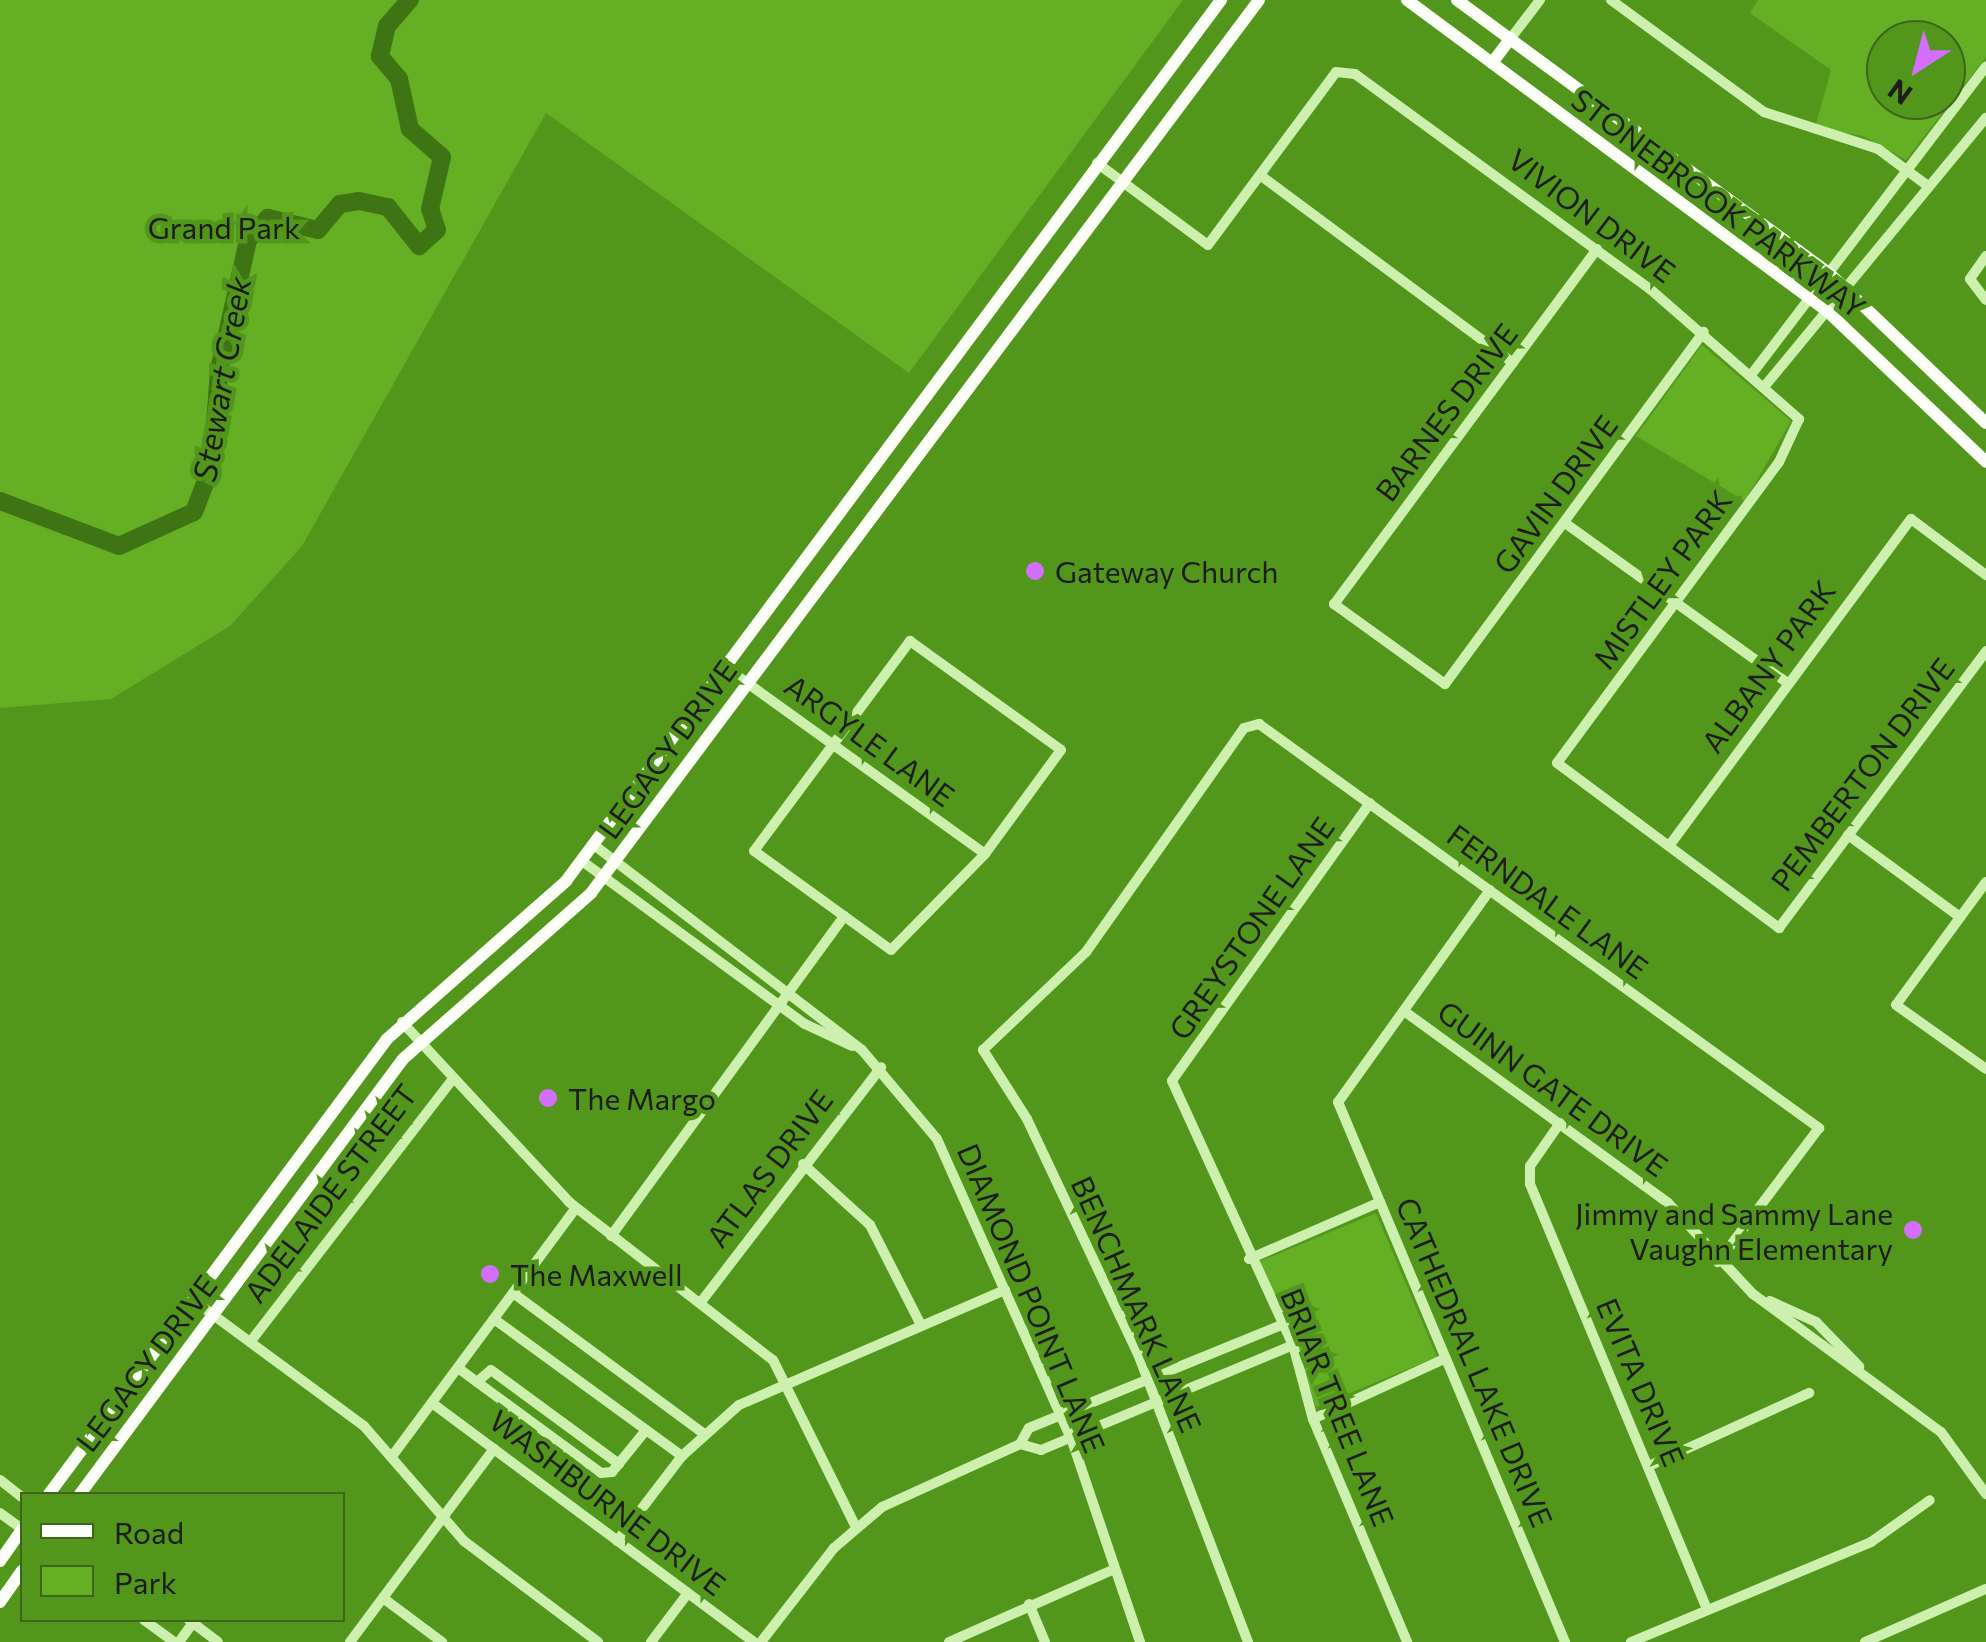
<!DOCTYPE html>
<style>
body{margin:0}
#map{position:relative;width:1986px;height:1642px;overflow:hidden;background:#53961c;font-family:Commissioner,sans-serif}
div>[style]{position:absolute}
.green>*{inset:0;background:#65af25}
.river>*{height:18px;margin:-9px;padding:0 9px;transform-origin:9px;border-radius:9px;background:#3e7413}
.minor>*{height:10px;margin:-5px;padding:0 5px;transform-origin:5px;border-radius:5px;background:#cdf0af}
.major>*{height:12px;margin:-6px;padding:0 6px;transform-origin:6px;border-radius:6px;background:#fbfff8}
.dots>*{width:28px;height:28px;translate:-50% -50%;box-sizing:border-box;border:5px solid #53961c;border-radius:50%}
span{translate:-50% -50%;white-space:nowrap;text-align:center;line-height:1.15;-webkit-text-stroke:9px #53961c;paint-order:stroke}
.street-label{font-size:30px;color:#1d1d1d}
.park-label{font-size:30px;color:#1c1d1b}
.poi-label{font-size:30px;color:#1d1d1d}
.left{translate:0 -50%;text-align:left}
.right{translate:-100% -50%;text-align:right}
.water-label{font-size:32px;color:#1b1c1a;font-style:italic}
.legend{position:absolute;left:20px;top:1492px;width:325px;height:130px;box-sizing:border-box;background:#53961c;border:2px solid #3d661c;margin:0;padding:12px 18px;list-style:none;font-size:30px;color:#1d1d1d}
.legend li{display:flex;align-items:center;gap:20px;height:50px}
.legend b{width:50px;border:2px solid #3d661c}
.north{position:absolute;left:1866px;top:20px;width:100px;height:100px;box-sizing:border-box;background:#53961c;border:2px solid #3d661c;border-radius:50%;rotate:216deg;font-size:28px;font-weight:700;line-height:40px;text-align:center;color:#1d1d1d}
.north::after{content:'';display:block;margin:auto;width:35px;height:45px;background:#d36eff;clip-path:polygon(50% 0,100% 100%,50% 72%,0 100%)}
</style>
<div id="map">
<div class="green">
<i style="clip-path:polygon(0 0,1183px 0,909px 373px,546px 113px,302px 546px,230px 626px,111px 699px,0 708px)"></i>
<i style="clip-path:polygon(evenodd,1758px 0,1986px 0,1986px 57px,1906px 160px,1863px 136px,1815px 128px,1831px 70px,1750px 13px,1758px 0,1886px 40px,1946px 40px,1946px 100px,1886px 100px,1886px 40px)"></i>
<i style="clip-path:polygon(1702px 345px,1791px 421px,1745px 501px,1636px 436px)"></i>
<i style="clip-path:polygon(1376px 1213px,1437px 1357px,1316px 1407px,1292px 1331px,1256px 1263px)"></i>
</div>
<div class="river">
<i style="left:0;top:501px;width:127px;rotate:20.7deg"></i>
<i style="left:119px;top:546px;width:82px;rotate:-24.4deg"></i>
<i style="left:194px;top:512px;width:50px;rotate:-69deg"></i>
<i style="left:212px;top:465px;width:95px;rotate:-85.8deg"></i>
<i style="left:219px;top:370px;width:133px;rotate:-77.4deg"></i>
<i style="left:248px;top:240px;width:30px;rotate:-48deg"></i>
<i style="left:268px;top:218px;width:51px;rotate:13.5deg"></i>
<i style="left:318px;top:230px;width:34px;rotate:-50deg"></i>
<i style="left:340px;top:204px;width:19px;rotate:-9deg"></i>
<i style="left:359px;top:201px;width:30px;rotate:12deg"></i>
<i style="left:388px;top:207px;width:50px;rotate:51.5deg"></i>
<i style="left:419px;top:246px;width:24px;rotate:-42deg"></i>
<i style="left:437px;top:230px;width:22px;rotate:-108deg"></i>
<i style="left:430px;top:209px;width:53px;rotate:-77deg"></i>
<i style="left:442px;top:157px;width:43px;rotate:-138.8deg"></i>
<i style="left:410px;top:129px;width:51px;rotate:-102.4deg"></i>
<i style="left:399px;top:79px;width:30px;rotate:-130deg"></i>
<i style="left:380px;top:56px;width:31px;rotate:-77deg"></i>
<i style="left:387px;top:26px;width:35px;rotate:-49deg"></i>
</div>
<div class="minor">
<i style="left:1611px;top:0;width:190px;rotate:36.2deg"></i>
<i style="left:1764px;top:112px;width:120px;rotate:18deg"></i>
<i style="left:1878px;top:149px;width:62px;rotate:36.5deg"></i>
<i style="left:1511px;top:38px;width:48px;rotate:-52.7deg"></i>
<i style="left:1097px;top:163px;width:138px;rotate:36.5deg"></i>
<i style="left:1208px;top:245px;width:215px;rotate:-53.5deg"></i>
<i style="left:1336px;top:72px;width:19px;rotate:6deg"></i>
<i style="left:1355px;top:74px;width:365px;rotate:36.1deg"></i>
<i style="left:1650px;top:289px;width:198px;rotate:41.1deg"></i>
<i style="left:1799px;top:419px;width:47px;rotate:114.9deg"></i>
<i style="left:1779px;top:462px;width:374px;rotate:126.4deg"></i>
<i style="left:1557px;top:763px;width:277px;rotate:36.6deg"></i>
<i style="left:1779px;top:928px;width:346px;rotate:-53.2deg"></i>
<i style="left:1260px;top:175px;width:315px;rotate:36.6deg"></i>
<i style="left:1597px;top:249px;width:442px;rotate:126.5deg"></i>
<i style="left:1334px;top:604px;width:137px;rotate:35.8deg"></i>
<i style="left:1445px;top:684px;width:437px;rotate:-53.7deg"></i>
<i style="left:1986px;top:256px;width:28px;rotate:125deg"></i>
<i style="left:1970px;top:279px;width:26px;rotate:53deg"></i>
<i style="left:1751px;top:375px;width:388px;rotate:-52.7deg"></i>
<i style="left:1764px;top:387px;width:349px;rotate:-50.5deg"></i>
<i style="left:1565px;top:523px;width:274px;rotate:35.7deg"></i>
<i style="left:910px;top:641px;width:186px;rotate:35.8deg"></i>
<i style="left:1061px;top:750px;width:129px;rotate:126.2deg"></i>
<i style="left:985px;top:854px;width:134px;rotate:134.4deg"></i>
<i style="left:891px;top:950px;width:169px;rotate:-144.1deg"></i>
<i style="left:754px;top:851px;width:262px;rotate:-53.4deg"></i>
<i style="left:725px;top:667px;width:320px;rotate:35.7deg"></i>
<i style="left:1370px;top:803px;width:341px;rotate:125.5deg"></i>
<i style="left:1172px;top:1081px;width:290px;rotate:65.4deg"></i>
<i style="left:1293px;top:1345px;width:77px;rotate:74.9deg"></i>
<i style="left:1313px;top:1419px;width:242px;rotate:67.1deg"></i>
<i style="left:1848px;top:835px;width:139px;rotate:36.2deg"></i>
<i style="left:594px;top:845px;width:337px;rotate:37.4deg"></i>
<i style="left:862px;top:1050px;width:116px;rotate:49.9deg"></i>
<i style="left:937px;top:1139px;width:328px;rotate:65.9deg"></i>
<i style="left:1071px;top:1438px;width:215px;rotate:71.3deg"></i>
<i style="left:1669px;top:846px;width:407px;rotate:-53.5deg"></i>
<i style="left:1911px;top:519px;width:94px;rotate:36.7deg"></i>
<i style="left:582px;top:861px;width:276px;rotate:36.2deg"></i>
<i style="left:805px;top:1024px;width:52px;rotate:25.1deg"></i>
<i style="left:1986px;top:882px;width:152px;rotate:126.2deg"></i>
<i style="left:1896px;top:1005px;width:110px;rotate:35.4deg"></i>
<i style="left:1490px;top:890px;width:261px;rotate:125.6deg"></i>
<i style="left:1338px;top:1102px;width:586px;rotate:67.2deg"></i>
<i style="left:1404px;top:1011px;width:326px;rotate:36deg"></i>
<i style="left:1668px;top:1203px;width:125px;rotate:47deg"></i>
<i style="left:1753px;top:1294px;width:233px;rotate:36.3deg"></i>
<i style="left:1941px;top:1432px;width:77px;rotate:54deg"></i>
<i style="left:402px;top:1022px;width:246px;rotate:47.1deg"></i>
<i style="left:569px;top:1202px;width:258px;rotate:37.8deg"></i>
<i style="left:773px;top:1360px;width:186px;rotate:63.6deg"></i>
<i style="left:1560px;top:1123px;width:52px;rotate:124.9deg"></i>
<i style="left:1530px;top:1166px;width:18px;rotate:90deg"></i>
<i style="left:1530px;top:1184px;width:461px;rotate:67.4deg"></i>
<i style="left:803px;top:1164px;width:91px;rotate:42.3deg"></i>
<i style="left:870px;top:1225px;width:112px;rotate:63deg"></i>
<i style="left:611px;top:1236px;width:396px;rotate:-53.9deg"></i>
<i style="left:1249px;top:1259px;width:143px;rotate:-23.5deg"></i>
<i style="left:513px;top:1293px;width:236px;rotate:36.4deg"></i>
<i style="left:193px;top:1300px;width:212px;rotate:36.4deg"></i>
<i style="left:364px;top:1426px;width:152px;rotate:49deg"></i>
<i style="left:464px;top:1541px;width:168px;rotate:37deg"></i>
<i style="left:1770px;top:1301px;width:51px;rotate:24.5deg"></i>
<i style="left:1816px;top:1322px;width:62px;rotate:45.7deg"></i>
<i style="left:701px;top:1302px;width:296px;rotate:-52.5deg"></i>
<i style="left:494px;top:1319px;width:233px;rotate:36.1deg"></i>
<i style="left:251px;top:1341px;width:331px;rotate:-52.4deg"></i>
<i style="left:458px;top:1368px;width:177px;rotate:36.3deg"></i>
<i style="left:601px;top:1473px;width:11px;rotate:-5deg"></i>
<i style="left:612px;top:1472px;width:54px;rotate:-51deg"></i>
<i style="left:477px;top:1382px;width:18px;rotate:-41deg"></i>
<i style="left:491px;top:1370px;width:159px;rotate:36.3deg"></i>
<i style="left:432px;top:1403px;width:401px;rotate:36.6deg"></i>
<i style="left:1313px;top:1419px;width:146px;rotate:-24.6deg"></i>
<i style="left:1020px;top:1444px;width:22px;rotate:16deg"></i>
<i style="left:1041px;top:1450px;width:273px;rotate:-22.6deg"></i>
<i style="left:393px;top:1455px;width:307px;rotate:-53.5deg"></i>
<i style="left:1651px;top:1465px;width:174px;rotate:-24.5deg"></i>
<i style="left:0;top:1480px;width:28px;rotate:38deg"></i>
<i style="left:0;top:1513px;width:27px;rotate:36deg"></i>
<i style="left:617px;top:1541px;width:107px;rotate:-52.6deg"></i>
<i style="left:682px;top:1456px;width:76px;rotate:-41.8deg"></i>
<i style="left:739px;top:1405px;width:290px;rotate:-23.4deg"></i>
<i style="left:383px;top:1598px;width:74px;rotate:36.7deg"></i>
<i style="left:1029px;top:1604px;width:41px;rotate:67.2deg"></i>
<i style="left:144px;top:1620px;width:37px;rotate:36deg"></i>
<i style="left:189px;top:1620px;width:36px;rotate:37deg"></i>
<i style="left:179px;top:1642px;width:24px;rotate:-54deg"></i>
<i style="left:350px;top:1642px;width:241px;rotate:-53.3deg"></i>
<i style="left:651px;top:1642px;width:61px;rotate:-52.9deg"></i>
<i style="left:761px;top:1642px;width:119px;rotate:-52.2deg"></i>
<i style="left:834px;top:1548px;width:63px;rotate:-40.5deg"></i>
<i style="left:882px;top:1507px;width:152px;rotate:-24.5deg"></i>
<i style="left:1020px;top:1444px;width:18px;rotate:-61deg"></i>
<i style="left:1029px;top:1428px;width:273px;rotate:-22.2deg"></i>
<i style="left:949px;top:1642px;width:176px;rotate:-23.8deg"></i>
<i style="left:1248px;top:1642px;width:308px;rotate:-110.9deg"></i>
<i style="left:1138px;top:1354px;width:260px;rotate:-115.3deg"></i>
<i style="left:1027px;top:1119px;width:82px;rotate:-122.5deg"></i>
<i style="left:983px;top:1050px;width:142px;rotate:-43.6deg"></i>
<i style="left:1086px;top:952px;width:274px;rotate:-54.8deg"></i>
<i style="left:1244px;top:728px;width:16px;rotate:-15deg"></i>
<i style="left:1259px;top:724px;width:691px;rotate:35.81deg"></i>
<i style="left:1819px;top:1128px;width:168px;rotate:127deg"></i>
<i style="left:1631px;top:1642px;width:260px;rotate:-22.6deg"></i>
<i style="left:1871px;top:1542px;width:72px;rotate:-35.4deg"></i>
<i style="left:1865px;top:1642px;width:132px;rotate:-23.7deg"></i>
</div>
<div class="major">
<i style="left:1407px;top:0;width:523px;rotate:36.52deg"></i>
<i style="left:1827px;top:311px;width:219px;rotate:43.5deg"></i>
<i style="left:1457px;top:0;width:464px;rotate:36.3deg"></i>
<i style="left:1831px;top:275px;width:214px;rotate:43.7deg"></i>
<i style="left:1492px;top:63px;width:31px;rotate:-53deg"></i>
<i style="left:49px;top:1494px;width:567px;rotate:-53.39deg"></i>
<i style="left:387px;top:1039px;width:239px;rotate:-41.4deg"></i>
<i style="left:566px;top:881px;width:1098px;rotate:-53.37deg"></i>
<i style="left:80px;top:1494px;width:542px;rotate:-53.41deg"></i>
<i style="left:403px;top:1059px;width:251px;rotate:-41.4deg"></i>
<i style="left:591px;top:893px;width:1115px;rotate:-53.2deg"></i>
<i style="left:0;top:1561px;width:38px;rotate:-55deg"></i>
<i style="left:0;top:1602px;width:38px;rotate:-55deg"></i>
</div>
<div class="dots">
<i style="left:1035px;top:571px;background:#d36eff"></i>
<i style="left:548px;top:1098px;background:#d36eff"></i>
<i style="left:1913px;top:1230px;background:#d36eff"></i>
<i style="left:490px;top:1274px;background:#d36eff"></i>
</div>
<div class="street-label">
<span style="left:1719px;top:203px;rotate:37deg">STONEBROOK PARKWAY</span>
<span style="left:1592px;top:215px;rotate:37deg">VIVION DRIVE</span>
<span style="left:1446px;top:412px;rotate:-53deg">BARNES DRIVE</span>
<span style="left:1555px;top:494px;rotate:-54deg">GAVIN DRIVE</span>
<span style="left:1662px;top:579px;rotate:-54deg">MISTLEY PARK</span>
<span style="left:1768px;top:666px;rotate:-54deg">ALBANY PARK</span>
<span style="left:870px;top:740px;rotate:36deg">ARGYLE LANE</span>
<span style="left:667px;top:749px;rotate:-54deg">LEGACY DRIVE</span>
<span style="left:1862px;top:774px;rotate:-53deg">PEMBERTON DRIVE</span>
<span style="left:1548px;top:901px;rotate:36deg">FERNDALE LANE</span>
<span style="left:1251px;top:928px;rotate:-55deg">GREYSTONE LANE</span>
<span style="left:1553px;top:1088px;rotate:36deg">GUINN GATE DRIVE</span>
<span style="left:769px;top:1168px;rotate:-53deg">ATLAS DRIVE</span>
<span style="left:330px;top:1193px;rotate:-53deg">ADELAIDE STREET</span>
<span style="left:1032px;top:1298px;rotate:67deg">DIAMOND POINT LANE</span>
<span style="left:1137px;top:1304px;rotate:66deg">BENCHMARK LANE</span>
<span style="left:1475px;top:1362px;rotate:67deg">CATHEDRAL LAKE DRIVE</span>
<span style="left:146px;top:1363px;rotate:-53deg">LEGACY DRIVE</span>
<span style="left:1641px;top:1382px;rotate:67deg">EVITA DRIVE</span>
<span style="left:1338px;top:1407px;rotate:68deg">BRIAR TREE LANE</span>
<span style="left:608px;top:1502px;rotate:37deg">WASHBURNE DRIVE</span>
</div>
<div class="park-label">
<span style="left:224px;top:227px">Grand Park</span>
</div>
<div class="poi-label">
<span class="left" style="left:1055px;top:571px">Gateway Church</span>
<span class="left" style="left:568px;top:1098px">The Margo</span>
<span class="right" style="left:1893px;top:1230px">Jimmy and Sammy Lane<br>Vaughn Elementary</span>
<span class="left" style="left:510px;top:1274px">The Maxwell</span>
</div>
<div class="water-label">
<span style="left:221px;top:379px;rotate:-80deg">Stewart Creek</span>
</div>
<ul class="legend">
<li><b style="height:12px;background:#fbfff8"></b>Road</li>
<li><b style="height:28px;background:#65af25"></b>Park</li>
</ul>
<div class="north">N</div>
</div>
